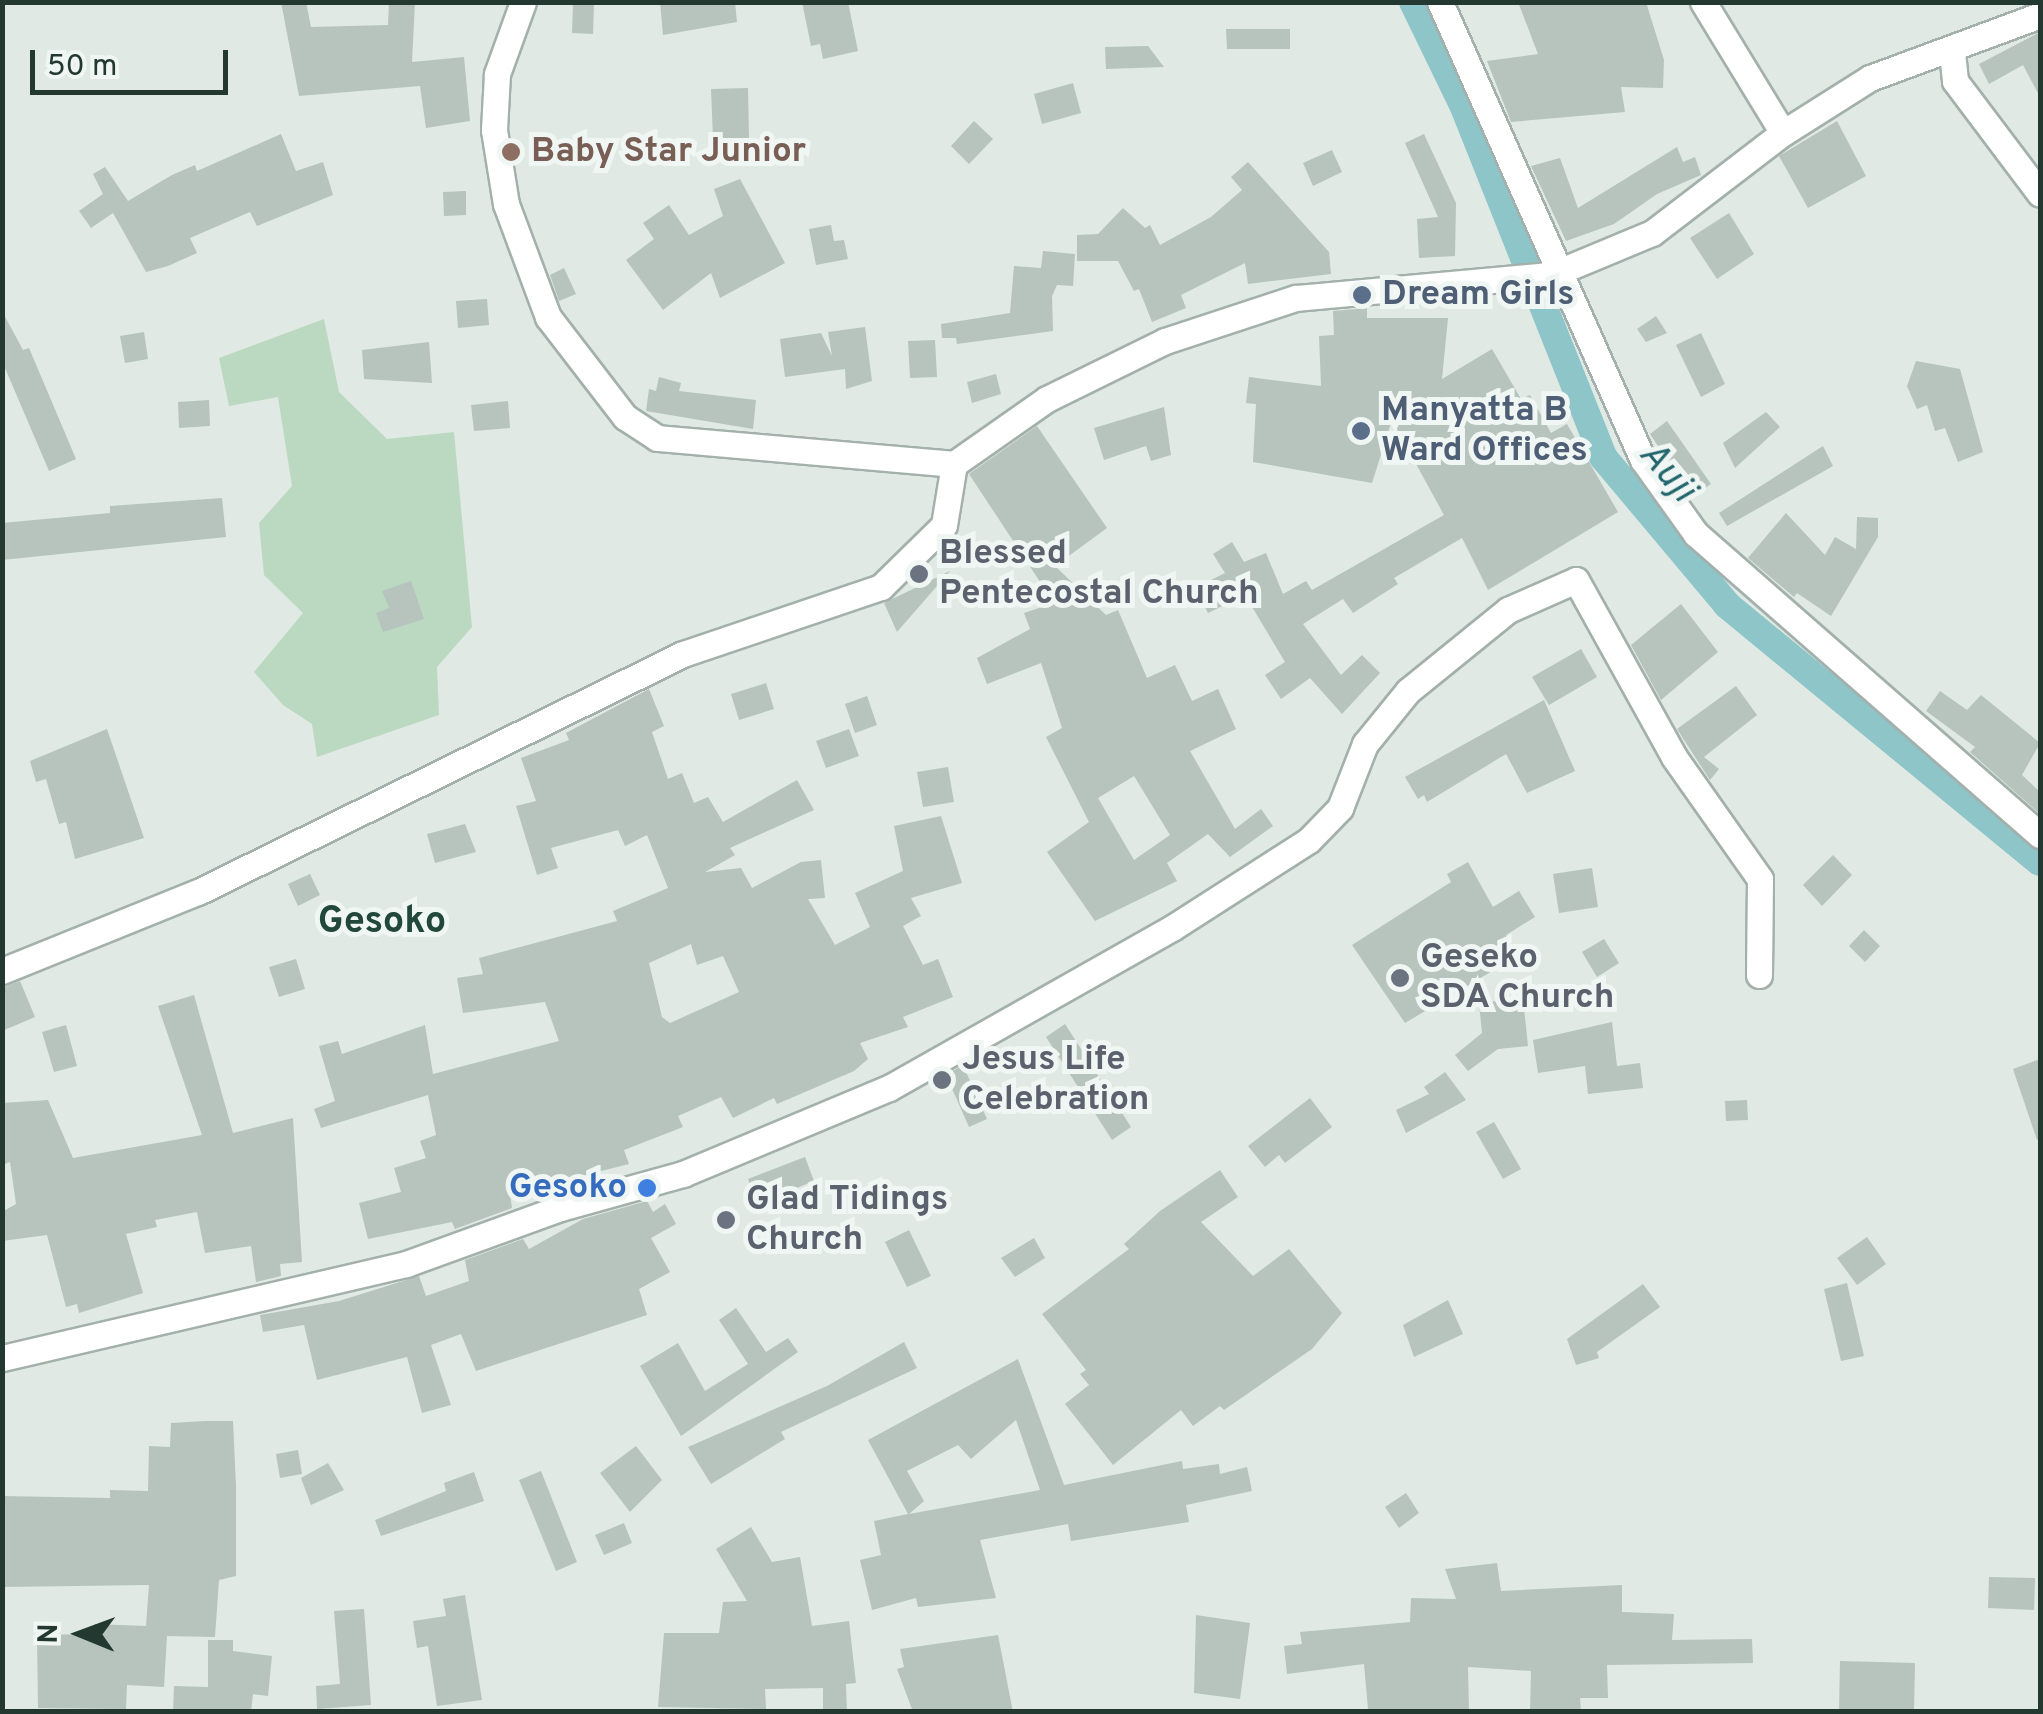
<!DOCTYPE html>
<style>
body{margin:0}
#map{position:relative;width:2043px;height:1714px;overflow:hidden;background:#e0e9e4;font-family:Overpass,sans-serif}
div>[style]{position:absolute}
.green>*{inset:0;background:#bbd9c1}
.canal>*{height:28px;margin:-14px;padding:0 14px;transform-origin:14px;border-radius:14px;background:#8dc5c9}
.building>*{inset:0;background:#b6c4bd}
.roads{filter:drop-shadow(2px 0 #a3b0ab) drop-shadow(-2px 0 #a3b0ab) drop-shadow(0 2px #a3b0ab) drop-shadow(0 -2px #a3b0ab)}
.street>*{height:25px;margin:-12.5px;padding:0 12.5px;transform-origin:12.5px;border-radius:12.5px;background:#fff}
.dots>*{width:28px;height:28px;translate:-50% -50%;box-sizing:border-box;border:5px solid #f0f6f3;border-radius:50%}
span{translate:-50% -50%;white-space:nowrap;text-align:center;line-height:1.15;-webkit-text-stroke:10px #f0f6f3;paint-order:stroke}
.education-label{font-size:35px;color:#785e54;font-weight:700}
.left{translate:0 -50%;text-align:left}
.service-label{font-size:35px;color:#4e5e75;font-weight:700}
.worship-label{font-size:35px;color:#5b616d;font-weight:700}
.shop-label{font-size:35px;color:#366cbe;font-weight:700}
.right{translate:-100% -50%;text-align:right}
.water-label{font-size:38px;color:#23666d;font-style:italic}
.neighbourhood-label{font-size:38px;color:#21483b;font-weight:700}
.frame{position:absolute;inset:0;border:5px solid #223831;pointer-events:none}
.north{position:absolute;left:30px;top:1584px;width:100px;height:100px;-webkit-text-stroke:8px #f0f6f3;paint-order:stroke;rotate:271deg;font-size:28px;font-weight:700;line-height:40px;text-align:center;color:#223831}
.north::after{content:'';display:block;margin:auto;width:35px;height:45px;background:#223831;clip-path:polygon(50% 0,100% 100%,50% 72%,0 100%)}
.scale{position:absolute;left:30px;top:50px;width:198px;height:45px;box-sizing:border-box;border:5px solid #223831;border-top:0;padding-left:12px;font-size:30px;line-height:35px;white-space:nowrap;color:#223831;-webkit-text-stroke:8px #f0f6f3;paint-order:stroke}
</style>
<div id="map">
<div class="green">
<i style="clip-path:polygon(324px 319px,339px 392px,387px 439px,454px 432px,472px 627px,437px 667px,439px 715px,317px 757px,312px 724px,283px 705px,254px 672px,303px 613px,264px 575px,259px 523px,292px 486px,278px 397px,229px 406px,219px 358px)"></i>
</div>
<div class="canal">
<i style="left:1413px;top:2px;width:117px;rotate:64.1deg"></i>
<i style="left:1464px;top:107px;width:377px;rotate:68.3deg"></i>
<i style="left:1603px;top:457px;width:193px;rotate:50deg"></i>
<i style="left:1727px;top:605px;width:405px;rotate:39.4deg"></i>
</div>
<div class="building">
<i style="clip-path:polygon(281px 2px,306px 2px,311px 27px,388px 25px,389px 2px,415px 2px,412px 62px,464px 57px,470px 121px,426px 128px,420px 86px,299px 96px)"></i>
<i style="clip-path:polygon(660px 2px,735px 2px,737px 22px,663px 35px)"></i>
<i style="clip-path:polygon(802px 2px,848px 2px,858px 51px,823px 59px,820px 44px,811px 46px)"></i>
<i style="clip-path:polygon(1518px 2px,1646px 2px,1664px 60px,1663px 88px,1621px 87px,1625px 112px,1511px 122px,1487px 61px,1538px 54px)"></i>
<i style="clip-path:polygon(573px 3px,594px 3px,593px 34px,572px 33px)"></i>
<i style="clip-path:polygon(1226px 29px,1290px 29px,1290px 49px,1227px 49px)"></i>
<i style="clip-path:polygon(2040px 32px,2040px 97px,2023px 65px,1989px 84px,1979px 64px)"></i>
<i style="clip-path:polygon(1148px 46px,1164px 67px,1106px 69px,1105px 47px)"></i>
<i style="clip-path:polygon(1073px 83px,1081px 113px,1042px 124px,1034px 94px)"></i>
<i style="clip-path:polygon(748px 88px,749px 138px,713px 139px,711px 89px)"></i>
<i style="clip-path:polygon(974px 121px,993px 139px,969px 164px,951px 146px)"></i>
<i style="clip-path:polygon(1837px 121px,1866px 176px,1808px 208px,1779px 156px)"></i>
<i style="clip-path:polygon(281px 134px,296px 171px,323px 162px,333px 195px,257px 226px,250px 212px,190px 238px,197px 253px,168px 266px,146px 272px,113px 213px,91px 228px,79px 211px,103px 194px,93px 174px,105px 167px,128px 201px,172px 175px,195px 165px,197px 171px)"></i>
<i style="clip-path:polygon(1424px 134px,1456px 203px,1455px 256px,1419px 258px,1417px 219px,1438px 217px,1405px 143px)"></i>
<i style="clip-path:polygon(1677px 147px,1683px 162px,1695px 157px,1701px 175px,1657px 194px,1614px 224px,1566px 241px,1531px 166px,1560px 158px,1578px 208px)"></i>
<i style="clip-path:polygon(1332px 150px,1342px 172px,1313px 186px,1303px 163px)"></i>
<i style="clip-path:polygon(1248px 162px,1329px 252px,1331px 274px,1248px 284px,1245px 263px,1181px 295px,1186px 308px,1152px 322px,1139px 289px,1134px 291px,1118px 261px,1077px 261px,1077px 235px,1098px 234px,1123px 208px,1145px 228px,1150px 225px,1160px 245px,1211px 217px,1242px 190px,1231px 177px)"></i>
<i style="clip-path:polygon(740px 179px,785px 263px,720px 298px,711px 273px,663px 310px,626px 260px,654px 239px,643px 223px,669px 205px,689px 235px,723px 216px,714px 189px)"></i>
<i style="clip-path:polygon(466px 191px,466px 215px,444px 216px,443px 192px)"></i>
<i style="clip-path:polygon(1729px 213px,1754px 254px,1717px 279px,1690px 238px)"></i>
<i style="clip-path:polygon(831px 225px,834px 241px,844px 240px,848px 259px,816px 265px,809px 229px)"></i>
<i style="clip-path:polygon(1043px 251px,1075px 254px,1073px 286px,1057px 285px,1052px 296px,1053px 331px,957px 344px,956px 338px,942px 338px,941px 324px,1010px 313px,1014px 266px,1041px 268px)"></i>
<i style="clip-path:polygon(564px 268px,576px 294px,559px 301px,550px 275px)"></i>
<i style="clip-path:polygon(487px 299px,489px 325px,458px 328px,456px 301px)"></i>
<i style="clip-path:polygon(1367px 308px,1367px 318px,1448px 318px,1442px 379px,1492px 349px,1521px 399px,1530px 395px,1551px 433px,1567px 424px,1618px 512px,1488px 590px,1462px 538px,1394px 578px,1398px 584px,1353px 613px,1343px 599px,1303px 624px,1341px 675px,1362px 655px,1380px 673px,1342px 714px,1310px 678px,1281px 699px,1265px 675px,1285px 662px,1245px 595px,1208px 613px,1195px 588px,1225px 573px,1213px 554px,1232px 542px,1244px 562px,1266px 553px,1283px 594px,1306px 581px,1312px 590px,1444px 515px,1392px 420px,1372px 483px,1253px 462px,1256px 404px,1246px 403px,1249px 377px,1321px 386px,1319px 336px,1334px 335px,1333px 311px)"></i>
<i style="clip-path:polygon(2px 311px,23px 350px,29px 348px,76px 459px,49px 471px,2px 361px)"></i>
<i style="clip-path:polygon(1656px 316px,1667px 333px,1646px 342px,1637px 329px)"></i>
<i style="clip-path:polygon(865px 327px,872px 381px,846px 389px,845px 369px,785px 377px,780px 339px,821px 333px,832px 356px,828px 332px)"></i>
<i style="clip-path:polygon(144px 332px,148px 359px,125px 363px,120px 336px)"></i>
<i style="clip-path:polygon(1701px 333px,1725px 384px,1701px 397px,1676px 345px)"></i>
<i style="clip-path:polygon(935px 340px,937px 377px,910px 378px,908px 341px)"></i>
<i style="clip-path:polygon(429px 342px,432px 383px,364px 379px,362px 350px)"></i>
<i style="clip-path:polygon(1916px 361px,1960px 369px,1983px 452px,1958px 462px,1945px 428px,1935px 431px,1927px 405px,1917px 409px,1907px 386px)"></i>
<i style="clip-path:polygon(996px 374px,1001px 394px,972px 403px,967px 382px)"></i>
<i style="clip-path:polygon(659px 377px,681px 383px,679px 391px,756px 400px,753px 429px,646px 411px,649px 389px,656px 391px)"></i>
<i style="clip-path:polygon(209px 400px,210px 426px,179px 428px,178px 402px)"></i>
<i style="clip-path:polygon(508px 401px,510px 428px,474px 431px,471px 405px)"></i>
<i style="clip-path:polygon(1164px 407px,1171px 455px,1151px 461px,1146px 446px,1104px 460px,1094px 428px)"></i>
<i style="clip-path:polygon(1766px 412px,1780px 427px,1735px 468px,1723px 443px)"></i>
<i style="clip-path:polygon(1667px 421px,1711px 484px,1692px 497px,1650px 434px)"></i>
<i style="clip-path:polygon(evenodd,1037px 426px,1107px 528px,1055px 566px,1106px 615px,1118px 610px,1147px 678px,1175px 665px,1192px 701px,1218px 689px,1236px 729px,1190px 751px,1235px 829px,1261px 809px,1273px 826px,1230px 857px,1208px 834px,1167px 863px,1177px 881px,1095px 921px,1047px 852px,1089px 822px,1046px 737px,1062px 728px,1041px 663px,987px 684px,977px 658px,1030px 629px,1024px 613px,1054px 603px,969px 474px,1037px 426px,1134px 776px,1170px 835px,1134px 860px,1098px 798px,1134px 776px)"></i>
<i style="clip-path:polygon(1823px 446px,1833px 466px,1727px 526px,1719px 513px)"></i>
<i style="clip-path:polygon(222px 498px,226px 537px,2px 560px,2px 523px,110px 513px,110px 506px)"></i>
<i style="clip-path:polygon(1786px 513px,1825px 555px,1835px 537px,1856px 549px,1857px 517px,1878px 518px,1878px 537px,1831px 616px,1797px 593px,1794px 597px,1748px 558px)"></i>
<i style="clip-path:polygon(950px 571px,897px 632px,884px 603px)"></i>
<i style="clip-path:polygon(411px 581px,424px 619px,383px 632px,376px 613px,389px 608px,382px 591px)"></i>
<i style="clip-path:polygon(1681px 604px,1718px 652px,1661px 700px,1631px 645px)"></i>
<i style="clip-path:polygon(1581px 649px,1597px 677px,1549px 705px,1532px 677px)"></i>
<i style="clip-path:polygon(766px 683px,774px 709px,739px 720px,731px 694px)"></i>
<i style="clip-path:polygon(1736px 686px,1757px 715px,1704px 757px,1719px 769px,1710px 780px,1677px 729px)"></i>
<i style="clip-path:polygon(evenodd,649px 689px,664px 726px,652px 732px,668px 779px,682px 773px,694px 803px,708px 797px,723px 822px,797px 780px,814px 810px,730px 848px,735px 855px,705px 872px,741px 868px,752px 888px,801px 862px,821px 860px,825px 898px,808px 899px,835px 945px,870px 927px,855px 893px,903px 871px,894px 826px,941px 816px,962px 883px,911px 898px,921px 916px,903px 926px,923px 965px,938px 959px,953px 997px,903px 1017px,908px 1027px,860px 1043px,868px 1059px,854px 1071px,777px 1104px,774px 1098px,733px 1118px,721px 1097px,678px 1116px,683px 1127px,624px 1150px,629px 1164px,510px 1194px,512px 1208px,455px 1229px,452px 1222px,368px 1239px,359px 1203px,401px 1192px,394px 1168px,426px 1158px,420px 1141px,436px 1135px,428px 1095px,321px 1128px,314px 1109px,335px 1101px,319px 1046px,338px 1041px,342px 1054px,425px 1025px,433px 1074px,559px 1041px,545px 1002px,463px 1013px,457px 978px,483px 974px,479px 958px,617px 921px,613px 911px,668px 888px,647px 835px,625px 846px,618px 830px,551px 848px,558px 868px,537px 875px,516px 806px,536px 801px,521px 758px,569px 740px,566px 733px,649px 689px,691px 944px,697px 965px,723px 956px,739px 992px,670px 1023px,662px 1017px,649px 963px,691px 944px)"></i>
<i style="clip-path:polygon(1940px 691px,1967px 710px,1981px 695px,2040px 743px,2022px 775px,2040px 792px,2040px 814px,1970px 752px,1975px 747px,1926px 711px)"></i>
<i style="clip-path:polygon(867px 696px,877px 725px,855px 733px,845px 704px)"></i>
<i style="clip-path:polygon(1544px 700px,1575px 771px,1527px 793px,1506px 754px,1427px 802px,1424px 795px,1418px 799px,1405px 777px)"></i>
<i style="clip-path:polygon(107px 729px,144px 838px,75px 859px,66px 822px,59px 824px,46px 779px,36px 782px,30px 761px)"></i>
<i style="clip-path:polygon(849px 729px,859px 756px,826px 768px,816px 741px)"></i>
<i style="clip-path:polygon(948px 767px,954px 802px,923px 807px,917px 772px)"></i>
<i style="clip-path:polygon(465px 824px,476px 852px,435px 863px,427px 834px)"></i>
<i style="clip-path:polygon(1833px 855px,1852px 875px,1822px 906px,1803px 885px)"></i>
<i style="clip-path:polygon(1468px 862px,1493px 907px,1519px 891px,1535px 917px,1506px 935px,1519px 955px,1405px 1023px,1352px 945px,1451px 882px,1447px 874px)"></i>
<i style="clip-path:polygon(1592px 868px,1598px 907px,1559px 913px,1553px 874px)"></i>
<i style="clip-path:polygon(310px 874px,320px 895px,298px 906px,288px 884px)"></i>
<i style="clip-path:polygon(1864px 930px,1880px 946px,1865px 962px,1849px 946px)"></i>
<i style="clip-path:polygon(1604px 939px,1619px 963px,1597px 977px,1582px 952px)"></i>
<i style="clip-path:polygon(296px 959px,305px 989px,279px 997px,269px 967px)"></i>
<i style="clip-path:polygon(20px 981px,35px 1017px,2px 1031px,2px 988px)"></i>
<i style="clip-path:polygon(194px 995px,233px 1133px,293px 1118px,302px 1262px,280px 1264px,281px 1276px,256px 1282px,251px 1246px,205px 1253px,197px 1212px,155px 1220px,157px 1227px,126px 1234px,143px 1293px,79px 1313px,77px 1304px,66px 1307px,47px 1235px,2px 1241px,2px 1212px,16px 1204px,10px 1162px,2px 1165px,2px 1103px,48px 1100px,73px 1158px,202px 1135px,158px 1006px)"></i>
<i style="clip-path:polygon(1523px 998px,1528px 1046px,1498px 1049px,1468px 1071px,1455px 1055px,1482px 1033px,1479px 1003px)"></i>
<i style="clip-path:polygon(1612px 1022px,1617px 1066px,1640px 1063px,1643px 1088px,1588px 1094px,1585px 1066px,1538px 1073px,1533px 1040px)"></i>
<i style="clip-path:polygon(1065px 1024px,1131px 1127px,1112px 1140px,1046px 1037px)"></i>
<i style="clip-path:polygon(66px 1025px,77px 1066px,54px 1072px,42px 1032px)"></i>
<i style="clip-path:polygon(2040px 1059px,2040px 1139px,2037px 1140px,2013px 1069px)"></i>
<i style="clip-path:polygon(963px 1065px,987px 1119px,969px 1127px,946px 1075px)"></i>
<i style="clip-path:polygon(1445px 1072px,1466px 1100px,1406px 1133px,1396px 1110px,1429px 1094px,1424px 1087px)"></i>
<i style="clip-path:polygon(1310px 1098px,1332px 1127px,1285px 1163px,1279px 1155px,1265px 1167px,1248px 1146px)"></i>
<i style="clip-path:polygon(1747px 1100px,1748px 1120px,1726px 1121px,1725px 1101px)"></i>
<i style="clip-path:polygon(1494px 1122px,1521px 1169px,1503px 1179px,1476px 1132px)"></i>
<i style="clip-path:polygon(805px 1157px,814px 1181px,757px 1204px,748px 1179px)"></i>
<i style="clip-path:polygon(1220px 1170px,1238px 1197px,1201px 1222px,1253px 1276px,1289px 1249px,1342px 1313px,1312px 1349px,1224px 1410px,1220px 1406px,1193px 1426px,1181px 1410px,1113px 1465px,1065px 1404px,1089px 1385px,1080px 1374px,1086px 1370px,1042px 1314px,1129px 1249px,1124px 1244px,1160px 1211px)"></i>
<i style="clip-path:polygon(647px 1201px,653px 1212px,665px 1204px,676px 1224px,651px 1238px,670px 1272px,639px 1289px,647px 1315px,476px 1371px,461px 1334px,431px 1345px,451px 1405px,422px 1413px,407px 1357px,317px 1380px,304px 1325px,263px 1332px,260px 1315px,339px 1301px,419px 1276px,426px 1296px,469px 1281px,465px 1260px,523px 1239px,529px 1249px,583px 1219px)"></i>
<i style="clip-path:polygon(909px 1230px,931px 1276px,907px 1287px,885px 1242px)"></i>
<i style="clip-path:polygon(1867px 1237px,1886px 1264px,1857px 1285px,1837px 1258px)"></i>
<i style="clip-path:polygon(1034px 1238px,1045px 1258px,1015px 1277px,1001px 1258px)"></i>
<i style="clip-path:polygon(1847px 1283px,1864px 1356px,1841px 1361px,1824px 1289px)"></i>
<i style="clip-path:polygon(1643px 1284px,1660px 1307px,1597px 1352px,1599px 1358px,1576px 1365px,1567px 1339px)"></i>
<i style="clip-path:polygon(1448px 1300px,1463px 1334px,1414px 1357px,1403px 1325px)"></i>
<i style="clip-path:polygon(736px 1308px,766px 1352px,788px 1338px,798px 1352px,681px 1436px,640px 1366px,678px 1343px,705px 1391px,748px 1364px,719px 1320px)"></i>
<i style="clip-path:polygon(904px 1342px,917px 1368px,781px 1432px,785px 1439px,711px 1484px,688px 1447px,827px 1386px)"></i>
<i style="clip-path:polygon(evenodd,1018px 1359px,1064px 1485px,1182px 1461px,1183px 1469px,1219px 1464px,1220px 1474px,1247px 1467px,1252px 1491px,1186px 1505px,1189px 1522px,1071px 1541px,1068px 1524px,980px 1540px,996px 1598px,918px 1607px,916px 1598px,872px 1610px,860px 1560px,881px 1555px,874px 1521px,908px 1514px,868px 1440px,1018px 1359px,1016px 1420px,1040px 1490px,909px 1514px,924px 1501px,907px 1471px,958px 1445px,971px 1459px,1016px 1420px)"></i>
<i style="clip-path:polygon(205px 1421px,233px 1421px,236px 1486px,236px 1576px,219px 1580px,215px 1637px,167px 1636px,164px 1687px,127px 1685px,126px 1709px,38px 1708px,37px 1635px,94px 1634px,94px 1624px,146px 1626px,149px 1585px,2px 1587px,2px 1496px,110px 1498px,110px 1490px,148px 1491px,149px 1446px,170px 1447px,171px 1423px)"></i>
<i style="clip-path:polygon(636px 1446px,662px 1480px,630px 1512px,600px 1473px)"></i>
<i style="clip-path:polygon(298px 1450px,302px 1474px,280px 1478px,276px 1454px)"></i>
<i style="clip-path:polygon(328px 1463px,344px 1490px,311px 1505px,301px 1478px)"></i>
<i style="clip-path:polygon(541px 1471px,577px 1562px,556px 1571px,519px 1480px)"></i>
<i style="clip-path:polygon(474px 1472px,484px 1501px,381px 1536px,375px 1520px,446px 1491px,444px 1483px)"></i>
<i style="clip-path:polygon(1406px 1493px,1419px 1513px,1399px 1528px,1385px 1507px)"></i>
<i style="clip-path:polygon(624px 1523px,632px 1543px,604px 1555px,595px 1535px)"></i>
<i style="clip-path:polygon(751px 1527px,772px 1562px,800px 1557px,812px 1626px,849px 1621px,856px 1683px,846px 1684px,847px 1712px,823px 1712px,823px 1688px,765px 1689px,766px 1709px,658px 1707px,664px 1633px,719px 1633px,723px 1602px,747px 1601px,716px 1549px)"></i>
<i style="clip-path:polygon(1497px 1563px,1501px 1591px,1622px 1585px,1622px 1612px,1674px 1614px,1672px 1640px,1752px 1639px,1753px 1663px,1607px 1665px,1608px 1698px,1580px 1698px,1581px 1712px,1530px 1712px,1531px 1671px,1468px 1667px,1469px 1712px,1368px 1709px,1364px 1664px,1287px 1674px,1284px 1646px,1302px 1644px,1300px 1632px,1410px 1622px,1411px 1598px,1456px 1599px,1445px 1569px)"></i>
<i style="clip-path:polygon(1989px 1577px,2035px 1578px,2034px 1610px,1988px 1608px)"></i>
<i style="clip-path:polygon(465px 1595px,482px 1700px,437px 1706px,428px 1646px,417px 1648px,413px 1621px,446px 1616px,443px 1599px)"></i>
<i style="clip-path:polygon(364px 1609px,371px 1705px,317px 1709px,316px 1686px,340px 1684px,334px 1611px)"></i>
<i style="clip-path:polygon(1196px 1615px,1250px 1623px,1240px 1699px,1194px 1693px)"></i>
<i style="clip-path:polygon(998px 1635px,1013px 1712px,913px 1712px,897px 1669px,904px 1667px,900px 1649px)"></i>
<i style="clip-path:polygon(208px 1640px,233px 1640px,233px 1651px,272px 1656px,268px 1696px,253px 1694px,251px 1712px,173px 1712px,174px 1686px,208px 1687px)"></i>
<i style="clip-path:polygon(1840px 1661px,1915px 1663px,1914px 1712px,1839px 1712px)"></i>
</div>
<div class="roads">
<div class="street">
<i style="left:523px;top:2px;width:77px;rotate:109.9deg"></i>
<i style="left:497px;top:74px;width:56px;rotate:93.1deg"></i>
<i style="left:494px;top:130px;width:75px;rotate:80.8deg"></i>
<i style="left:506px;top:204px;width:121px;rotate:69.6deg"></i>
<i style="left:548px;top:317px;width:126px;rotate:52.4deg"></i>
<i style="left:625px;top:417px;width:38px;rotate:33deg"></i>
<i style="left:657px;top:438px;width:298px;rotate:5deg"></i>
<i style="left:1440px;top:2px;width:501px;rotate:66.1deg"></i>
<i style="left:1643px;top:460px;width:91px;rotate:54.4deg"></i>
<i style="left:1696px;top:534px;width:457px;rotate:41.2deg"></i>
<i style="left:1703px;top:2px;width:153px;rotate:58.6deg"></i>
<i style="left:1952px;top:52px;width:29px;rotate:84deg"></i>
<i style="left:1955px;top:81px;width:141px;rotate:53deg"></i>
<i style="left:2px;top:971px;width:211px;rotate:-22deg"></i>
<i style="left:198px;top:892px;width:540px;rotate:-26.14deg"></i>
<i style="left:683px;top:654px;width:209px;rotate:-18.7deg"></i>
<i style="left:881px;top:587px;width:88px;rotate:-44.5deg"></i>
<i style="left:944px;top:525px;width:62px;rotate:-80.7deg"></i>
<i style="left:954px;top:464px;width:113px;rotate:-35deg"></i>
<i style="left:1047px;top:399px;width:131px;rotate:-26.2deg"></i>
<i style="left:1165px;top:341px;width:138px;rotate:-18.2deg"></i>
<i style="left:1296px;top:298px;width:256px;rotate:-5.2deg"></i>
<i style="left:1551px;top:275px;width:109px;rotate:-22.6deg"></i>
<i style="left:1652px;top:233px;width:165px;rotate:-37.4deg"></i>
<i style="left:1783px;top:133px;width:103px;rotate:-32.3deg"></i>
<i style="left:1870px;top:78px;width:181px;rotate:-20.3deg"></i>
<i style="left:2px;top:1358px;width:415px;rotate:-13.1deg"></i>
<i style="left:406px;top:1264px;width:164px;rotate:-20deg"></i>
<i style="left:560px;top:1208px;width:128px;rotate:-15.5deg"></i>
<i style="left:683px;top:1174px;width:223px;rotate:-22.7deg"></i>
<i style="left:889px;top:1088px;width:325px;rotate:-29.5deg"></i>
<i style="left:1172px;top:928px;width:163px;rotate:-32.7deg"></i>
<i style="left:1309px;top:840px;width:45px;rotate:-45.9deg"></i>
<i style="left:1340px;top:808px;width:69px;rotate:-68.7deg"></i>
<i style="left:1365px;top:744px;width:68px;rotate:-50.9deg"></i>
<i style="left:1408px;top:691px;width:129px;rotate:-39deg"></i>
<i style="left:1508px;top:610px;width:74px;rotate:-23.8deg"></i>
<i style="left:1576px;top:580px;width:202px;rotate:61deg"></i>
<i style="left:1674px;top:757px;width:149px;rotate:54.8deg"></i>
<i style="left:1760px;top:879px;width:96px;rotate:90.6deg"></i>
</div>
</div>
<div class="dots">
<i style="left:511px;top:152px;background:#8d6e63"></i>
<i style="left:1362px;top:295px;background:#5c6f8a"></i>
<i style="left:1361px;top:431px;background:#5c6f8a"></i>
<i style="left:919px;top:574px;background:#6b7280"></i>
<i style="left:1400px;top:978px;background:#6b7280"></i>
<i style="left:942px;top:1080px;background:#6b7280"></i>
<i style="left:647px;top:1188px;background:#3f7fe0"></i>
<i style="left:726px;top:1220px;background:#6b7280"></i>
</div>
<div class="education-label">
<span class="left" style="left:531px;top:152px">Baby Star Junior</span>
</div>
<div class="service-label">
<span class="left" style="left:1382px;top:295px">Dream Girls</span>
<span class="left" style="left:1381px;top:431px">Manyatta B<br>Ward Offices</span>
</div>
<div class="worship-label">
<span class="left" style="left:939px;top:574px">Blessed<br>Pentecostal Church</span>
<span class="left" style="left:1420px;top:978px">Geseko<br>SDA Church</span>
<span class="left" style="left:962px;top:1080px">Jesus Life<br>Celebration</span>
<span class="left" style="left:746px;top:1220px">Glad Tidings<br>Church</span>
</div>
<div class="shop-label">
<span class="right" style="left:627px;top:1188px">Gesoko</span>
</div>
<div class="water-label">
<span style="left:1666px;top:473px;rotate:50deg">Auji</span>
</div>
<div class="neighbourhood-label">
<span style="left:382px;top:923px">Gesoko</span>
</div>
<div class="frame"></div>
<div class="north">N</div>
<div class="scale">50 m</div>
</div>
